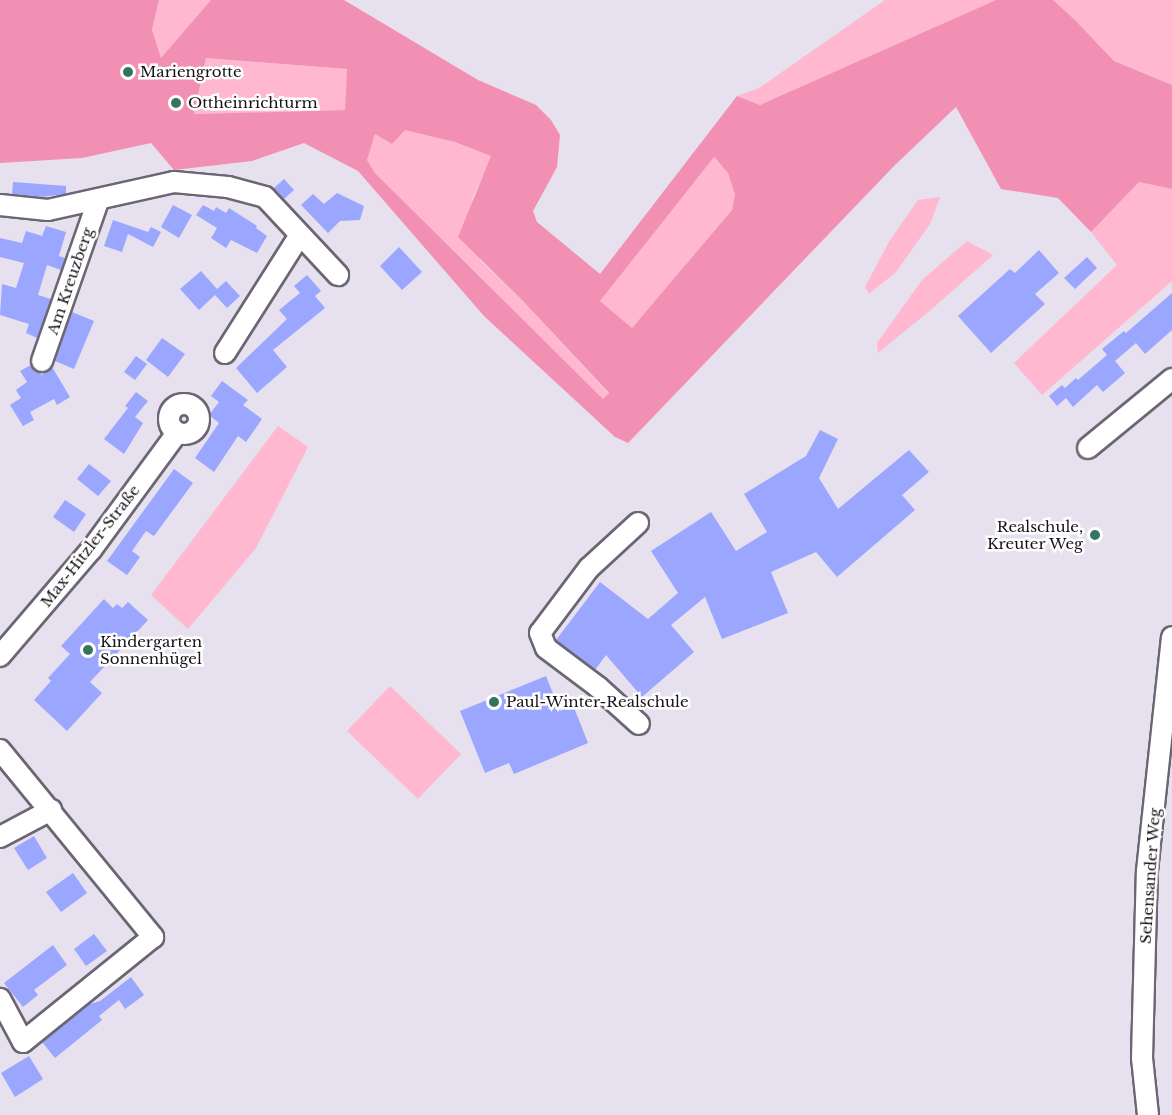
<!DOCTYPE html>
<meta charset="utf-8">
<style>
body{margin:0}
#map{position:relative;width:1172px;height:1115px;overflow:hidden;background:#e6e0ef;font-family:"Libre Baskerville",serif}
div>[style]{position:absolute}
.green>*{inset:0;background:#ffb8cf}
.forest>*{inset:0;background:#f290b3}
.building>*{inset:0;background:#9ba7fe}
.roads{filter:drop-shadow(2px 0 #6b6673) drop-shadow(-2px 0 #6b6673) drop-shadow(0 2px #6b6673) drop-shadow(0 -2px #6b6673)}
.minor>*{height:20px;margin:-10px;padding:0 10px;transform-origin:10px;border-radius:10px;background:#fff}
.minor>.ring{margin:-10px;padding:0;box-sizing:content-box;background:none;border:20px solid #fff;border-radius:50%}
.dots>*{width:16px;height:16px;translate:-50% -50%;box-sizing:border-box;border:3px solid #fff;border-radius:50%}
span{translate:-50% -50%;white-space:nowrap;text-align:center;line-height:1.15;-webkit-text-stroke:5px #fff;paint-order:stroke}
.poi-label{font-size:15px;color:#151318}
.left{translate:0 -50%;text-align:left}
.right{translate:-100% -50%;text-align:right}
.street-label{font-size:15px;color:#151318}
</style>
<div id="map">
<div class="green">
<i style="clip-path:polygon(159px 0,211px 0,161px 59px,152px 30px)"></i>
<i style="clip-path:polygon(885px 0,996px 0,760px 105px,737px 96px,759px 88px)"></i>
<i style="clip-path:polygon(1053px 0,1172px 0,1172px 85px,1114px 61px,1074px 19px)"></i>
<i style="clip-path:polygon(206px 58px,347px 69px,345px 110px,194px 114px)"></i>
<i style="clip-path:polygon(405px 129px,455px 142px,492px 156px,472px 199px,480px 260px,522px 300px,609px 394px,603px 399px,375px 173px,367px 160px,375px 133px)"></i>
<i style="clip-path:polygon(713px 157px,728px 172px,735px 194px,732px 210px,632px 328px,600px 301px)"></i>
<i style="clip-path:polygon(1139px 182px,1172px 189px,1172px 281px,1042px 395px,1014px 363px,1117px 265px,1091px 232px)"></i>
<i style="clip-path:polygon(940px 197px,930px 224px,896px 272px,869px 294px,865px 287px,890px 240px,918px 200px)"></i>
<i style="clip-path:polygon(967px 241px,993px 255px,932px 309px,878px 353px,877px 343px,922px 280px)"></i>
<i style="clip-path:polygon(278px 426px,308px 447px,256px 548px,188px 629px,151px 595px)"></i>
<i style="clip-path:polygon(390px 686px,461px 754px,418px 799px,347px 731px)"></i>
</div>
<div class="forest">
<i style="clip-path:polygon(evenodd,0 0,159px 0,152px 30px,161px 58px,211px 0,344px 0,478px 80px,536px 105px,551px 120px,560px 135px,557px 167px,533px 211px,537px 222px,600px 274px,737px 96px,760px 105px,996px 0,1053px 0,1074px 19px,1114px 61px,1172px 85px,1172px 189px,1139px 182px,1091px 232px,1058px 198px,1001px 189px,956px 107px,895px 165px,628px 443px,615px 437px,484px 316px,358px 171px,304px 143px,252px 161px,174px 170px,151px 143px,82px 158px,0 163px,0 0,206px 58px,347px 69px,345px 110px,194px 114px,206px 58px,0 0,405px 130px,455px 142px,491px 156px,458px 237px,522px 300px,609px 393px,603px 399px,375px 173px,367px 160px,375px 134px,392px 144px,405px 130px,0 0,714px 157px,728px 173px,735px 194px,732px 210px,632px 328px,600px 301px,714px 157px)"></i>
</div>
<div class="building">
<i style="clip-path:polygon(284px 179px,294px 190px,284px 199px,274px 188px)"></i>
<i style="clip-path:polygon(13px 182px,66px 186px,66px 194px,41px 197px,12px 194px)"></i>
<i style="clip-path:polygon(337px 193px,364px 206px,360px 220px,340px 221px,328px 233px,301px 205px,313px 194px,324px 204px)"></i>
<i style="clip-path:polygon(173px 205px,192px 215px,179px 238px,161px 227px)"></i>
<i style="clip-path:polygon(203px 205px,214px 211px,216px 207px,226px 213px,229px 208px,257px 226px,256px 228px,267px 236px,257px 253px,231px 240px,226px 248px,211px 238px,217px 228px,196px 215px)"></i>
<i style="clip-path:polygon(113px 220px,148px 232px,151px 227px,161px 232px,153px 247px,128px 234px,122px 252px,104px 246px)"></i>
<i style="clip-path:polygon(46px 226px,66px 232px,59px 256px,65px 258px,61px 270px,47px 265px,38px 295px,51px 299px,37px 338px,26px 333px,29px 324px,0 315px,2px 284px,16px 288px,24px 263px,0 257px,0 238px,22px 243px,26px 231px,42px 236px)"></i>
<i style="clip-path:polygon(399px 247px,422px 272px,402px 290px,380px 266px)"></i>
<i style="clip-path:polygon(1039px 250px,1059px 273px,1035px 294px,1045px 304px,991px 353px,958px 316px,1010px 269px,1015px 273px)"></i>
<i style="clip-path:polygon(1087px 257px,1097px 268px,1075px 289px,1064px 278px)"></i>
<i style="clip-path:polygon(201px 271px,217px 289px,226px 281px,240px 296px,227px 308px,215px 295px,199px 310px,180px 289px)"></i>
<i style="clip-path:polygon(307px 275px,321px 291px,315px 296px,325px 308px,273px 350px,287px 367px,257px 393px,236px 368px,287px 319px,279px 310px,300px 293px,294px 286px)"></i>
<i style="clip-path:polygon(1172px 293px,1172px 330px,1145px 354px,1136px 343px,1115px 361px,1125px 373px,1103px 392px,1097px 385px,1073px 407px,1066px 398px,1057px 406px,1049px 396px,1062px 385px,1065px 388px,1076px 378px,1078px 380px,1107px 355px,1102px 349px,1124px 331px,1126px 333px)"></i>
<i style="clip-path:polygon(72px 312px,94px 321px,74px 369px,55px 361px)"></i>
<i style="clip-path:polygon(162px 338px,185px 354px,168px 377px,146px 360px)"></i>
<i style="clip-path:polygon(136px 356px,147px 364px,135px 380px,124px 372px)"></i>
<i style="clip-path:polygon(31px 365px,42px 375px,52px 367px,70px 397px,57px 405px,54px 399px,30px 412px,34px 420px,23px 426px,10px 405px,21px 398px,16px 390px,27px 382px,20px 371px)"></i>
<i style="clip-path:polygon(222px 381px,248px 400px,243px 405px,262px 419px,246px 442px,238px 436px,214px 472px,195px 458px,219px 423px,209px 415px,219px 402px,211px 396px)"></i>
<i style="clip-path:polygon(136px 392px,148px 401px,135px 417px,143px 423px,124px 454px,104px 439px,128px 408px,125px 406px)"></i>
<i style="clip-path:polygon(820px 430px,838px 439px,819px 478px,838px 509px,909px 450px,929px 472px,902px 495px,915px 510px,837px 577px,816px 552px,771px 572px,788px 613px,722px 639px,705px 597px,671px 625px,694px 652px,642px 697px,606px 655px,595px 670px,556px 640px,600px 582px,648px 619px,678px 593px,651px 551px,711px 512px,736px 551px,767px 532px,744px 494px,806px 456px)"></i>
<i style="clip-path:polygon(89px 464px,111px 481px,98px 496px,77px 479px)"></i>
<i style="clip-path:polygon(174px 469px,193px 483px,154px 536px,146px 531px,132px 551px,140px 557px,127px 575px,107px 561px)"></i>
<i style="clip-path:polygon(65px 500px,86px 514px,74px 532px,53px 517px)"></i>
<i style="clip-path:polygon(104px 599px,113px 608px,117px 604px,122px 608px,128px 602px,148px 620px,90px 682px,102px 693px,67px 731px,34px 700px,51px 681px,48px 678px,70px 654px,61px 646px)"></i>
<i style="clip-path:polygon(546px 676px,560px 711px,573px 705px,588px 743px,514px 774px,509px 763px,485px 773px,460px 711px)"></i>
<i style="clip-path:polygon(34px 836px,47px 858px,28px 870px,14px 848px)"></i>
<i style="clip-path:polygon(73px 873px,87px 893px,61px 912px,46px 892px)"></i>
<i style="clip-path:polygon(94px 934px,107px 951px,86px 966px,74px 949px)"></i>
<i style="clip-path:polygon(53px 945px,67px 965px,34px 990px,38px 995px,23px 1007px,4px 983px)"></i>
<i style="clip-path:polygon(131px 977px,144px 995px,125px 1009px,119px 1000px,99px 1016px,102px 1020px,55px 1058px,42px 1042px,90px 1004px,100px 1001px)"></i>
<i style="clip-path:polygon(29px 1056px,43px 1079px,15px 1097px,1px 1073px)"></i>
</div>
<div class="roads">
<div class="minor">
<i style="left:0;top:205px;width:48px;rotate:5.9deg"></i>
<i style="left:48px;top:210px;width:129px;rotate:-12.5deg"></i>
<i style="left:174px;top:182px;width:54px;rotate:5.3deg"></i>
<i style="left:228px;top:187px;width:38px;rotate:15deg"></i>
<i style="left:265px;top:197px;width:107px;rotate:46.9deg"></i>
<i style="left:225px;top:353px;width:140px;rotate:-57.6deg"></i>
<i style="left:42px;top:361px;width:170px;rotate:-70.7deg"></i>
<i class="ring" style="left:169px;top:404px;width:10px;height:10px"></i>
<i style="left:1088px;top:448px;width:109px;rotate:-39.4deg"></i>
<i style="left:638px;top:523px;width:67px;rotate:137.4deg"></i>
<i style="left:589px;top:568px;width:81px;rotate:127deg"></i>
<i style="left:540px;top:633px;width:16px;rotate:68deg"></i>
<i style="left:546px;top:648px;width:65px;rotate:36.9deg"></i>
<i style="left:598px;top:687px;width:55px;rotate:42.1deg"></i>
<i style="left:0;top:656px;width:140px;rotate:-49.4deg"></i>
<i style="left:91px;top:550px;width:145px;rotate:-53.7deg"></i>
<i style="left:0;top:750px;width:242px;rotate:50.7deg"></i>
<i style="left:153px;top:937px;width:167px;rotate:141.1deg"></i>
<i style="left:23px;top:1042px;width:49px;rotate:-118.1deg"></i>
<i style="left:0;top:837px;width:58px;rotate:-27.9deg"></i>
<i style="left:1148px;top:1115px;width:57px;rotate:-96deg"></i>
<i style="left:1142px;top:1058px;width:187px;rotate:-88.5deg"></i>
<i style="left:1147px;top:871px;width:235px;rotate:-83.9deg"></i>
</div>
</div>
<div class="dots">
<i style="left:128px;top:72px;background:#377460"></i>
<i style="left:176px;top:103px;background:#377460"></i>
<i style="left:1095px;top:535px;background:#377460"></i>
<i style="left:88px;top:650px;background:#377460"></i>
<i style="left:494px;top:702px;background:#377460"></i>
</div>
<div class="poi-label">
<span class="left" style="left:140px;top:72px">Mariengrotte</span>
<span class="left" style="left:188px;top:103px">Ottheinrichturm</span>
<span class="right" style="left:1083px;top:535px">Realschule,<br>Kreuter Weg</span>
<span class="left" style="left:100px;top:650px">Kindergarten<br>Sonnenhügel</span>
<span class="left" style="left:506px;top:702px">Paul-Winter-Realschule</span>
</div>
<div class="street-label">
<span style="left:70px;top:281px;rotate:-71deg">Am Kreuzberg</span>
<span style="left:90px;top:546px;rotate:-52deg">Max-Hitzler-Straße</span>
<span style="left:1150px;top:876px;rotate:-86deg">Sehensander Weg</span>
</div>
</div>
